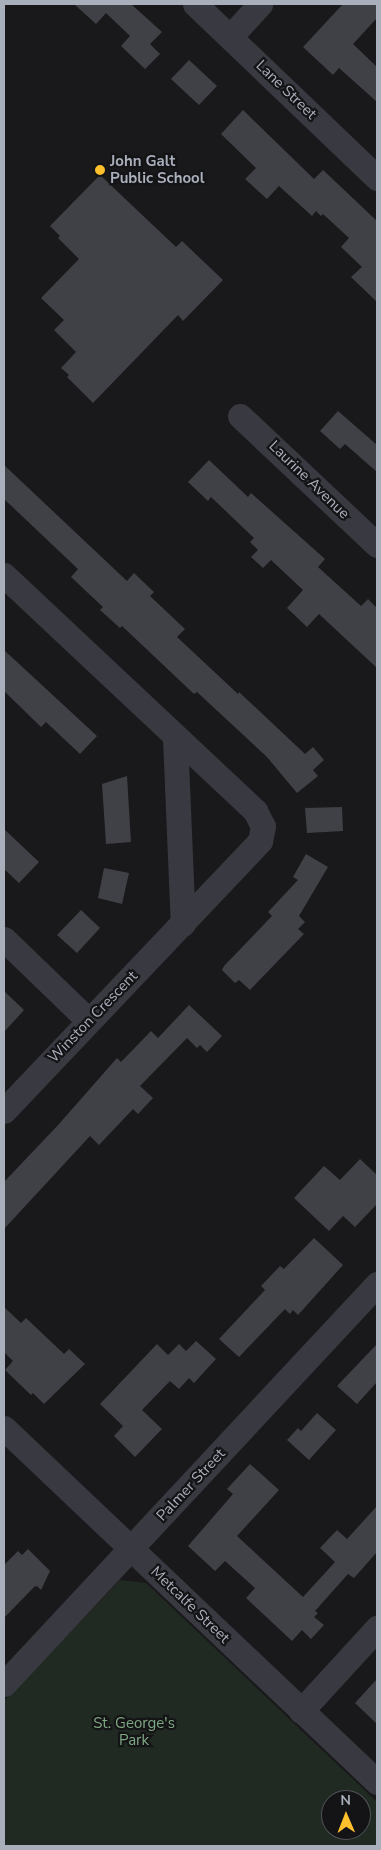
<!DOCTYPE html>
<style>
body{margin:0}
#map{position:relative;width:381px;height:1850px;overflow:hidden;background:#19191b;font-family:"Nunito Sans",sans-serif}
div>[style]{position:absolute}
.green>*{inset:0;background:#202a22}
.building>*{inset:0;background:#404146}
.minor>*{height:25px;margin:-12.5px;padding:0 12.5px;transform-origin:12.5px;border-radius:12.5px;background:#393a41}
.dots>*{width:14px;height:14px;translate:-50% -50%;box-sizing:border-box;border:2px solid #141416;border-radius:50%}
span{translate:-50% -50%;white-space:nowrap;text-align:center;line-height:1.15;-webkit-text-stroke:4.5px #141416;paint-order:stroke}
.street-label{font-size:15px;color:#aaafbc}
.poi-label{font-size:15px;color:#aaafbc;font-weight:700}
.left{translate:0 -50%;text-align:left}
.park-label{font-size:15px;color:#7fa983}
.frame{position:absolute;inset:0;border:5px solid #aaafbc;pointer-events:none}
.north{position:absolute;left:321px;top:1790px;width:50px;height:50px;box-sizing:border-box;background:#141416;border:1px solid #505258;border-radius:50%;rotate:359deg;font-size:14px;font-weight:700;line-height:20px;text-align:center;color:#aaafbc}
.north::after{content:'';display:block;margin:auto;width:18px;height:22px;background:#ffc02d;clip-path:polygon(50% 0,100% 100%,50% 72%,0 100%)}
</style>
<div id="map">
<div class="green">
<i style="clip-path:polygon(evenodd,120px 1580px,146px 1583px,377px 1802px,377px 1846px,4px 1846px,4px 1701px,120px 1580px,331px 1800px,361px 1800px,361px 1830px,331px 1830px,331px 1800px)"></i>
</div>
<div class="building">
<i style="clip-path:polygon(74px 4px,131px 4px,162px 32px,150px 44px,160px 54px,145px 69px,121px 46px,130px 36px,106px 13px,96px 24px)"></i>
<i style="clip-path:polygon(343px 4px,377px 4px,377px 18px,353px 44px,377px 67px,377px 102px,339px 68px,333px 75px,303px 47px)"></i>
<i style="clip-path:polygon(189px 60px,217px 86px,199px 105px,171px 79px)"></i>
<i style="clip-path:polygon(243px 110px,314px 179px,323px 170px,377px 221px,377px 302px,351px 277px,362px 267px,341px 247px,349px 238px,323px 214px,321px 216px,316px 211px,312px 216px,279px 186px,267px 199px,245px 179px,256px 168px,221px 134px)"></i>
<i style="clip-path:polygon(100px 175px,176px 247px,182px 241px,223px 280px,183px 321px,178px 315px,93px 403px,67px 377px,69px 375px,61px 368px,76px 352px,54px 330px,64px 320px,41px 298px,79px 259px,58px 238px,60px 236px,50px 226px)"></i>
<i style="clip-path:polygon(338px 411px,377px 445px,377px 472px,345px 444px,340px 449px,320px 431px)"></i>
<i style="clip-path:polygon(209px 460px,248px 497px,251px 493px,325px 559px,318px 567px,361px 606px,368px 599px,377px 608px,377px 668px,319px 614px,307px 627px,287px 608px,303px 590px,271px 560px,263px 568px,251px 557px,258px 550px,250px 542px,254px 538px,211px 497px,208px 501px,188px 482px)"></i>
<i style="clip-path:polygon(4px 465px,127px 581px,134px 573px,154px 592px,150px 596px,185px 629px,177px 637px,238px 694px,239px 692px,305px 754px,313px 747px,324px 760px,313px 770px,318px 776px,297px 793px,267px 757px,197px 692px,194px 694px,122px 626px,120px 628px,100px 610px,103px 607px,71px 577px,78px 569px,4px 499px)"></i>
<i style="clip-path:polygon(4px 650px,97px 736px,80px 754px,46px 722px,41px 727px,4px 691px)"></i>
<i style="clip-path:polygon(127px 776px,131px 842px,106px 844px,102px 784px)"></i>
<i style="clip-path:polygon(342px 807px,343px 831px,307px 833px,305px 808px)"></i>
<i style="clip-path:polygon(4px 829px,39px 862px,19px 883px,4px 869px)"></i>
<i style="clip-path:polygon(306px 854px,328px 867px,299px 916px,305px 922px,298px 929px,304px 934px,250px 990px,239px 980px,235px 983px,222px 970px,224px 966px,272px 916px,268px 912px,298px 880px,293px 877px)"></i>
<i style="clip-path:polygon(104px 868px,129px 873px,122px 904px,98px 898px)"></i>
<i style="clip-path:polygon(81px 910px,100px 928px,77px 953px,57px 935px)"></i>
<i style="clip-path:polygon(4px 991px,24px 1010px,4px 1032px)"></i>
<i style="clip-path:polygon(189px 1005px,222px 1036px,207px 1052px,200px 1045px,197px 1048px,187px 1038px,140px 1086px,153px 1098px,138px 1114px,133px 1109px,99px 1145px,90px 1136px,4px 1229px,4px 1182px,59px 1124px,117px 1058px,121px 1062px,151px 1031px,158px 1038px)"></i>
<i style="clip-path:polygon(360px 1159px,377px 1175px,377px 1204px,355px 1227px,343px 1216px,329px 1231px,294px 1198px,324px 1166px,340px 1180px)"></i>
<i style="clip-path:polygon(314px 1238px,343px 1265px,298px 1315px,293px 1310px,290px 1314px,285px 1309px,239px 1357px,219px 1339px,265px 1290px,261px 1286px,280px 1266px,284px 1269px)"></i>
<i style="clip-path:polygon(4px 1307px,21px 1323px,26px 1318px,64px 1354px,69px 1349px,85px 1364px,44px 1404px,33px 1393px,31px 1395px,5px 1370px,13px 1361px,4px 1352px)"></i>
<i style="clip-path:polygon(196px 1341px,216px 1359px,194px 1383px,189px 1378px,179px 1389px,170px 1381px,142px 1410px,162px 1429px,135px 1457px,114px 1436px,123px 1426px,100px 1404px,157px 1344px,168px 1355px,179px 1344px,186px 1351px)"></i>
<i style="clip-path:polygon(377px 1344px,377px 1382px,357px 1404px,337px 1386px)"></i>
<i style="clip-path:polygon(317px 1413px,336px 1430px,309px 1460px,287px 1440px,298px 1428px,301px 1431px)"></i>
<i style="clip-path:polygon(250px 1464px,279px 1490px,237px 1536px,303px 1597px,335px 1562px,320px 1548px,337px 1530px,347px 1539px,377px 1506px,377px 1552px,354px 1578px,348px 1574px,315px 1611px,318px 1613px,314px 1617px,324px 1625px,311px 1639px,302px 1630px,292px 1641px,246px 1598px,255px 1588px,225px 1561px,215px 1571px,188px 1546px,233px 1494px,227px 1489px)"></i>
<i style="clip-path:polygon(28px 1549px,50px 1571px,41px 1590px,37px 1586px,34px 1587px,4px 1618px,4px 1565px,18px 1551px,22px 1555px)"></i>
<i style="clip-path:polygon(377px 1679px,377px 1724px,355px 1703px)"></i>
</div>
<div class="minor">
<i style="left:195px;top:4px;width:252px;rotate:43.7deg"></i>
<i style="left:230px;top:37px;width:45px;rotate:-47.7deg"></i>
<i style="left:240px;top:416px;width:188px;rotate:43.3deg"></i>
<i style="left:4px;top:575px;width:345px;rotate:43.2deg"></i>
<i style="left:255px;top:811px;width:17px;rotate:62deg"></i>
<i style="left:263px;top:826px;width:15px;rotate:101deg"></i>
<i style="left:260px;top:841px;width:372px;rotate:133.5deg"></i>
<i style="left:175px;top:737px;width:187px;rotate:87.6deg"></i>
<i style="left:4px;top:939px;width:117px;rotate:44deg"></i>
<i style="left:4px;top:1428px;width:514px;rotate:43.5deg"></i>
<i style="left:4px;top:1684px;width:547px;rotate:-47deg"></i>
<i style="left:301px;top:1711px;width:113px;rotate:-47.5deg"></i>
</div>
<div class="dots">
<i style="left:100px;top:170px;background:#ffc02d"></i>
</div>
<div class="street-label">
<span style="left:286px;top:90px;rotate:44deg">Lane Street</span>
<span style="left:309px;top:480px;rotate:44deg">Laurine Avenue</span>
<span style="left:93px;top:1017px;rotate:-46deg">Winston Crescent</span>
<span style="left:191px;top:1485px;rotate:-47deg">Palmer Street</span>
<span style="left:190px;top:1605px;rotate:44deg">Metcalfe Street</span>
</div>
<div class="poi-label">
<span class="left" style="left:110px;top:170px">John Galt<br>Public School</span>
</div>
<div class="park-label">
<span style="left:134px;top:1732px">St. George's<br>Park</span>
</div>
<div class="frame"></div>
<div class="north">N</div>
</div>
